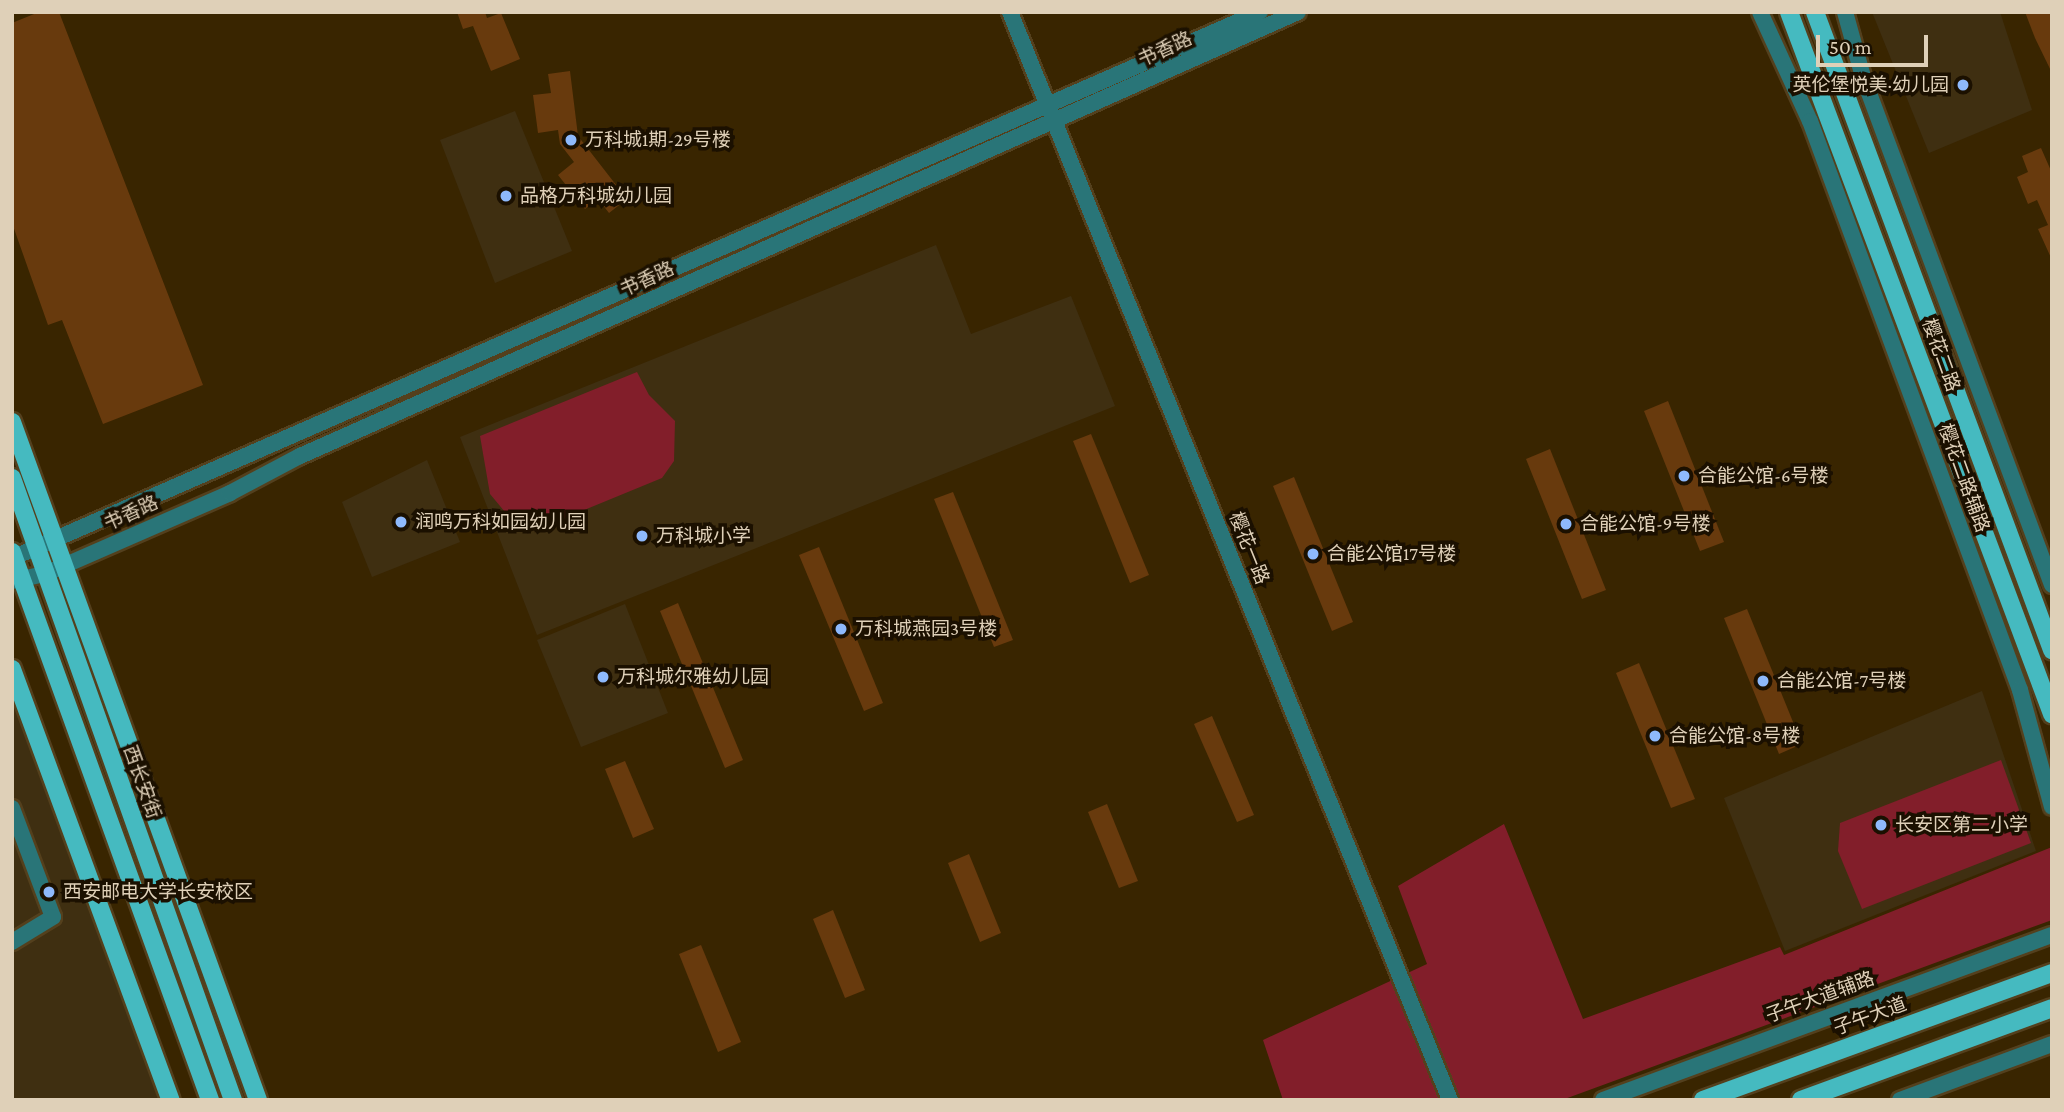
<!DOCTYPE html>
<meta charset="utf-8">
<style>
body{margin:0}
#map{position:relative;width:2064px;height:1112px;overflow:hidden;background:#392500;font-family:"Crimson Pro","Noto Sans SC",serif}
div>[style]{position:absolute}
.built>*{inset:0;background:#3f2f11}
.green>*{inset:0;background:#821e2a}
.building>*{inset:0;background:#683a0d}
.roads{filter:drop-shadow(2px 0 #54401d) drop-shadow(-2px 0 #54401d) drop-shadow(0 2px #54401d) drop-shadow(0 -2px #54401d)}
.minor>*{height:16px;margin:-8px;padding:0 8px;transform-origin:8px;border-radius:8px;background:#297578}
.major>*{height:18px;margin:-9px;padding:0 9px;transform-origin:9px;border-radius:9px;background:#45bac0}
.dots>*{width:19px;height:19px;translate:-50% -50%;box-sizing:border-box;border:4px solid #1b1000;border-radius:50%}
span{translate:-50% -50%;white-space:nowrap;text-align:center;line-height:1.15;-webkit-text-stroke:7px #1b1000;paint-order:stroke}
.street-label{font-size:19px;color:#dfd0b8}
.poi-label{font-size:19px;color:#dfd0b8}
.right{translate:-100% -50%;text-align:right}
.left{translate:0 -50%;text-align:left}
.frame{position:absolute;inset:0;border:14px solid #dfd0b8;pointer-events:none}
.scale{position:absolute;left:1816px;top:35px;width:112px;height:32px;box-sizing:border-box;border:4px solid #dfd0b8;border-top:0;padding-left:9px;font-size:21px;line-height:24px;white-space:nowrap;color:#dfd0b8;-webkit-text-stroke:5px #1b1000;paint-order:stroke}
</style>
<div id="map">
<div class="built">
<i style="clip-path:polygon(1872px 12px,2000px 12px,2032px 110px,1929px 153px)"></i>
<i style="clip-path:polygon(515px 111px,572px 251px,495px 283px,440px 140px)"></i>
<i style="clip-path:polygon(936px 245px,971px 334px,1071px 296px,1115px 406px,537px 635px,460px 437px)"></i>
<i style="clip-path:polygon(427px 460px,460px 542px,372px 577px,342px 502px)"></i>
<i style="clip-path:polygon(625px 604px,668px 713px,581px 747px,537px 640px)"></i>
<i style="clip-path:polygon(12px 684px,159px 1100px,12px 1100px)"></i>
<i style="clip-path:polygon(1982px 691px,2036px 851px,1785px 951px,1724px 798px)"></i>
</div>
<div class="green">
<i style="clip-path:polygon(637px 372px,649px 395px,675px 421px,674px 461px,662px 478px,538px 529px,515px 524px,490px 494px,480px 436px)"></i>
<i style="clip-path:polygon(2001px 760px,2031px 843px,1862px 909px,1838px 851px,1840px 823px)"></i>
<i style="clip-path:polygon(1504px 824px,1583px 1019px,1780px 947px,1784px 955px,2052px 847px,2052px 920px,1562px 1100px,1283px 1100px,1263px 1040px,1427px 964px,1398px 886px)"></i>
</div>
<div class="building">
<i style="clip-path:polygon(39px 12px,59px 12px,203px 385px,103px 424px,62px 320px,48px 325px,12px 223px,12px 23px)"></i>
<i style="clip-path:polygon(457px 12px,485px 12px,487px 18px,501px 13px,520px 59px,491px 71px,473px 26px,463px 29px)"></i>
<i style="clip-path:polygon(2025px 12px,2052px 12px,2052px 73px,2035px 38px)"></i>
<i style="clip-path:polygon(570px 71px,578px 136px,627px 199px,609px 213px,598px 199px,585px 209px,558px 175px,574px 162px,560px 144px,558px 130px,538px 133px,533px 95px,551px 93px,548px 74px)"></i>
<i style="clip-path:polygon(2041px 148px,2052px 173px,2052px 260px,2038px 229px,2048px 225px,2037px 200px,2028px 204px,2017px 177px,2028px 172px,2022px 156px)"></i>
<i style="clip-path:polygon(1668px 401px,1724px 542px,1700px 551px,1644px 411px)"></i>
<i style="clip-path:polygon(1091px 434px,1149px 575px,1130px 583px,1073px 441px)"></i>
<i style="clip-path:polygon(1550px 449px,1606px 590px,1582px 599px,1526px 459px)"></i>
<i style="clip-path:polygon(1294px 477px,1353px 622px,1332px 631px,1273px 486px)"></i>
<i style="clip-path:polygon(953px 492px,1013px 640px,994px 647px,934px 499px)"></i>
<i style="clip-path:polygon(819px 547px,883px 703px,864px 711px,799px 555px)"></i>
<i style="clip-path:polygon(678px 603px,743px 760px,725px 768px,660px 611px)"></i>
<i style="clip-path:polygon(1747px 609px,1802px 744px,1779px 754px,1724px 618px)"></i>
<i style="clip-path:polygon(1639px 663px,1695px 799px,1671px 808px,1616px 673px)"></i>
<i style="clip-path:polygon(1212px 716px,1254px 815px,1237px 822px,1194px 724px)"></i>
<i style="clip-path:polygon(625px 761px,654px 829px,633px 838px,605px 769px)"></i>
<i style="clip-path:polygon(1107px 804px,1138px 881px,1119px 888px,1088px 812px)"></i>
<i style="clip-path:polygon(969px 854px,1001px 933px,980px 942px,948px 863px)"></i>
<i style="clip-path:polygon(833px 910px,865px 990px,845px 998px,813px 919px)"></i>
<i style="clip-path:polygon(701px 945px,741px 1042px,718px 1052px,679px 954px)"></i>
</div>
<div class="roads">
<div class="minor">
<i style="left:1010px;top:12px;width:1174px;rotate:67.98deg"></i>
<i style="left:1760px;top:12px;width:120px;rotate:65.4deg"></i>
<i style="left:1810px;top:121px;width:607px;rotate:69.74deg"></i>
<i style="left:2020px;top:690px;width:121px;rotate:74.7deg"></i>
<i style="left:1845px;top:12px;width:67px;rotate:74.5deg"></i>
<i style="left:1863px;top:77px;width:542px;rotate:69.59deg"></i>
<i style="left:12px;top:558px;width:1362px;rotate:-23.63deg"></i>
<i style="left:12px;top:581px;width:34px;rotate:-12deg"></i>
<i style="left:45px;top:574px;width:202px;rotate:-23.6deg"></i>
<i style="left:230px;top:493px;width:79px;rotate:-27.9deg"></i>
<i style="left:300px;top:456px;width:1092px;rotate:-23.98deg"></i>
<i style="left:12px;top:808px;width:116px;rotate:69.4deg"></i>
<i style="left:53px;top:917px;width:48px;rotate:148.6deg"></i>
<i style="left:1603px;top:1100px;width:478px;rotate:-20.2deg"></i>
<i style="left:1900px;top:1100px;width:162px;rotate:-20.2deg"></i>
</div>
<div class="major">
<i style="left:1789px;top:12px;width:750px;rotate:69.46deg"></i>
<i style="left:1815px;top:12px;width:681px;rotate:69.62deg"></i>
<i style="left:12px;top:422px;width:721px;rotate:70.06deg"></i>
<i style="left:12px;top:478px;width:660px;rotate:70.44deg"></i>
<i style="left:12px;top:552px;width:583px;rotate:70.13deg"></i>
<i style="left:12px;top:669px;width:459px;rotate:69.8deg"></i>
<i style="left:1703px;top:1100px;width:371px;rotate:-20deg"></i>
<i style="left:1801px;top:1100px;width:267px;rotate:-20.1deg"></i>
</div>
</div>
<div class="dots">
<i style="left:1963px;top:85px;background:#8eb9fc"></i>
<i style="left:571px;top:140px;background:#8eb9fc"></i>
<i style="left:506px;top:196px;background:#8eb9fc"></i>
<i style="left:1684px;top:476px;background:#8eb9fc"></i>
<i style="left:401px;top:522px;background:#8eb9fc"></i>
<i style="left:1566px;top:524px;background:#8eb9fc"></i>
<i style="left:642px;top:536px;background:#8eb9fc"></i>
<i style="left:1313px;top:554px;background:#8eb9fc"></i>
<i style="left:841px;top:629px;background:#8eb9fc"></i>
<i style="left:603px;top:677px;background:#8eb9fc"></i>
<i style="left:1763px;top:681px;background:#8eb9fc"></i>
<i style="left:1655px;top:736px;background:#8eb9fc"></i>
<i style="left:1881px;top:825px;background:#8eb9fc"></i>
<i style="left:49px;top:892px;background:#8eb9fc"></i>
</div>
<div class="street-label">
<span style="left:1165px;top:49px;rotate:-24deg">书香路</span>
<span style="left:647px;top:279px;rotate:-24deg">书香路</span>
<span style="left:1941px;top:355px;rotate:70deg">樱花二路</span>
<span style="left:1964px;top:478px;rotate:70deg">樱花二路辅路</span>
<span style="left:131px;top:513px;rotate:-24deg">书香路</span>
<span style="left:1249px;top:548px;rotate:68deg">樱花一路</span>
<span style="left:142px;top:782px;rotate:70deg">西长安街</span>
<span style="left:1820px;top:997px;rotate:-20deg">子午大道辅路</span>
<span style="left:1870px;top:1016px;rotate:-20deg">子午大道</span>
</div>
<div class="poi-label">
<span class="right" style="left:1949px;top:85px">英伦堡悦美·幼儿园</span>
<span class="left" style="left:585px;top:140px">万科城1期-29号楼</span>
<span class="left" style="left:520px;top:196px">品格万科城幼儿园</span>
<span class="left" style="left:1698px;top:476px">合能公馆-6号楼</span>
<span class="left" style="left:415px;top:522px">润鸣万科如园幼儿园</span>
<span class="left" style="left:1580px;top:524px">合能公馆-9号楼</span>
<span class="left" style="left:656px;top:536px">万科城小学</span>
<span class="left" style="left:1327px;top:554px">合能公馆17号楼</span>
<span class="left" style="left:855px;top:629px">万科城燕园3号楼</span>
<span class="left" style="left:617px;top:677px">万科城尔雅幼儿园</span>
<span class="left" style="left:1777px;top:681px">合能公馆-7号楼</span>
<span class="left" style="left:1669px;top:736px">合能公馆-8号楼</span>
<span class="left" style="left:1895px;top:825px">长安区第二小学</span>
<span class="left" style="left:63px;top:892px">西安邮电大学长安校区</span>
</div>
<div class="frame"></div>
<div class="scale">50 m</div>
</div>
